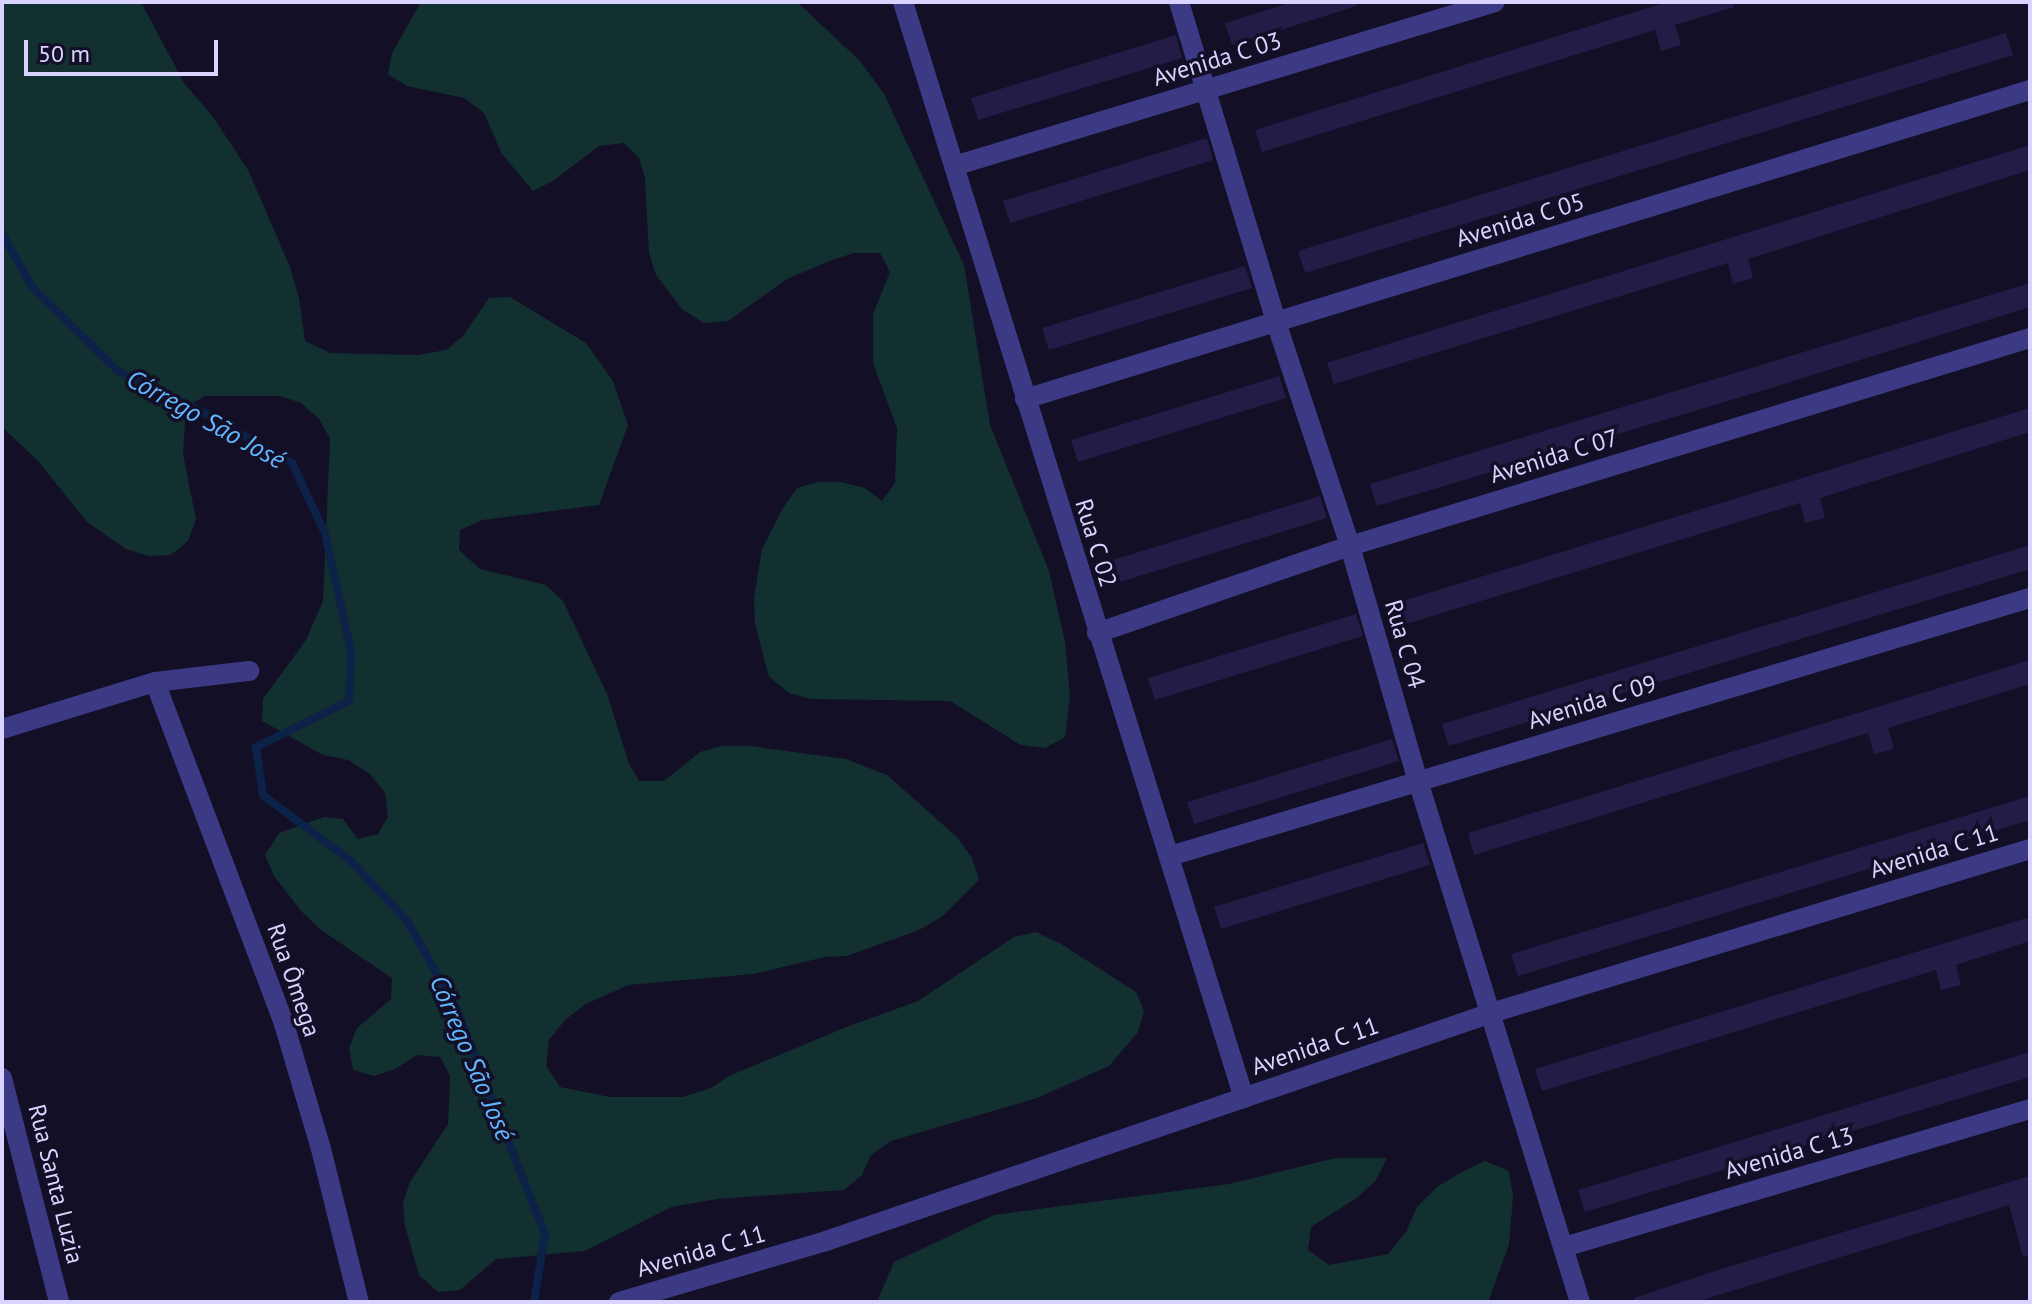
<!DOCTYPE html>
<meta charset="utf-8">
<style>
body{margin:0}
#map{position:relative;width:2032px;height:1304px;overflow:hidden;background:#130f26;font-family:"PT Sans",sans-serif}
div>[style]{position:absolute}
.green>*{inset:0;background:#12302f}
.stream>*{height:8px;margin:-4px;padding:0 4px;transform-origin:4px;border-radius:4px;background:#0c2248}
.building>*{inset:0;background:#241b47}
.minor>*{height:20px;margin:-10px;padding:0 10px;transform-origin:10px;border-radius:10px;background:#3d3a85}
.tertiary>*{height:20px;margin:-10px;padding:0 10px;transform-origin:10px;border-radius:10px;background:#3d3a85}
span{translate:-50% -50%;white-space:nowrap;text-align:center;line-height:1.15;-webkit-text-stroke:7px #130f26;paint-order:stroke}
.street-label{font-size:24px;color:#d9d4ff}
.water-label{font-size:26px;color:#62b6ff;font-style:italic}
.frame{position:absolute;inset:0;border:4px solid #d9d4ff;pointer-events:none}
.scale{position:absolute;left:24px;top:40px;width:194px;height:36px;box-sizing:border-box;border:4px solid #d9d4ff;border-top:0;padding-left:10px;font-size:24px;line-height:28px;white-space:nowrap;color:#d9d4ff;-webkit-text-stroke:6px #130f26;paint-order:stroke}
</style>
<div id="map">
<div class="green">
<i style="clip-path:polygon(2px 2px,141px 2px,184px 83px,213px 117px,248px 170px,290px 267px,299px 298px,305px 341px,330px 353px,418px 355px,446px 350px,463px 336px,489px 298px,510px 297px,586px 343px,613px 381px,628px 425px,599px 505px,482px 520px,460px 530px,459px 550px,480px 569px,546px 585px,563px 601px,607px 694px,629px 764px,639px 781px,664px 781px,700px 752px,721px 746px,750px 746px,846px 759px,887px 775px,957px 837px,972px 858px,979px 880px,943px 916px,919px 930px,847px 956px,825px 957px,753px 974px,628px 985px,586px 1004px,565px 1020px,549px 1040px,546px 1066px,560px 1087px,610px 1097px,683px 1097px,711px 1088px,729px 1076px,844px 1028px,918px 1001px,1014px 937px,1036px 932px,1061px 944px,1136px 992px,1144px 1011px,1138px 1032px,1109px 1066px,1037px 1098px,891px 1141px,871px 1155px,862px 1175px,844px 1190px,717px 1199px,671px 1207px,585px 1251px,496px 1259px,460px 1290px,438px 1292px,419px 1275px,405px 1226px,403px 1203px,410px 1182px,448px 1124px,450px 1076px,440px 1057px,417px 1055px,395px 1069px,374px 1076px,353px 1070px,349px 1048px,357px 1028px,391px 999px,392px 978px,321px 930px,302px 912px,274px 876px,265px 855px,279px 833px,324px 817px,343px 819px,358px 839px,378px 834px,388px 817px,385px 793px,370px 774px,348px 760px,323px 755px,262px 721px,263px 699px,306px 640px,323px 601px,330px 439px,320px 420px,301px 403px,280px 396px,205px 396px,186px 407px,183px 454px,196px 519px,188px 541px,171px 555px,149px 556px,126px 549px,87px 522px,38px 461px,2px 427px)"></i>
<i style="clip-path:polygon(421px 2px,797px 2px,860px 61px,884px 94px,964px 265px,990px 425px,1049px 571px,1065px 642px,1070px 696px,1065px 737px,1045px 748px,1021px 745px,950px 701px,811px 699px,789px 693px,769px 677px,755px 623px,754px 598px,762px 549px,783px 508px,797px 488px,818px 482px,840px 482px,865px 488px,882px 501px,895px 483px,897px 428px,873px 363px,873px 314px,890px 272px,880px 253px,854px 253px,832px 260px,787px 279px,728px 321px,704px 323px,682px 309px,656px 275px,649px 253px,645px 178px,639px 158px,624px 143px,599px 146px,553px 181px,533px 191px,502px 154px,484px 113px,464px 98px,407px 86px,388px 74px,392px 53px)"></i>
<i style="clip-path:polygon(1336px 1158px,1387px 1158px,1376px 1180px,1358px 1197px,1311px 1227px,1308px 1250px,1329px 1265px,1388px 1254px,1406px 1232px,1417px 1207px,1437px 1187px,1460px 1173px,1485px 1161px,1509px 1171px,1513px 1196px,1509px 1245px,1488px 1302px,877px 1302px,894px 1262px,994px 1215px,1229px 1184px)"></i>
</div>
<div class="stream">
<i style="left:2px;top:233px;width:62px;rotate:60.9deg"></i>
<i style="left:32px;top:287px;width:120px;rotate:44.3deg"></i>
<i style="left:118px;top:371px;width:85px;rotate:25.7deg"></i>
<i style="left:195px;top:408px;width:112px;rotate:29.6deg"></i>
<i style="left:292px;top:463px;width:77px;rotate:64.8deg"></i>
<i style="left:325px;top:533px;width:121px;rotate:77.6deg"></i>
<i style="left:351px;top:651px;width:50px;rotate:92.3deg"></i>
<i style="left:349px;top:701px;width:104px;rotate:153.7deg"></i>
<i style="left:256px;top:747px;width:49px;rotate:81.7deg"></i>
<i style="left:263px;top:795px;width:110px;rotate:36.9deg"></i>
<i style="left:351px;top:861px;width:83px;rotate:46.9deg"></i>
<i style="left:408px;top:922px;width:101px;rotate:60.9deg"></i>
<i style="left:457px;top:1010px;width:242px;rotate:68.6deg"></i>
<i style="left:545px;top:1235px;width:68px;rotate:99.3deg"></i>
</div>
<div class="building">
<i style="clip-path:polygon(1292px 2px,1356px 2px,1357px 6px,1232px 45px,1225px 23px)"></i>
<i style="clip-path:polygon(1667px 2px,1734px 2px,1734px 7px,1675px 25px,1681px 45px,1661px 51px,1655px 30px,1262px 152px,1255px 130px)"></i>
<i style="clip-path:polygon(2006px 33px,2013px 55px,1305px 273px,1298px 251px)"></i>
<i style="clip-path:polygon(1176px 35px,1182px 58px,978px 120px,971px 98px)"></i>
<i style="clip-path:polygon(1207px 138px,1213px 160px,1010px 223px,1003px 201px)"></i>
<i style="clip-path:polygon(2030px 145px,2030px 170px,1748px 259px,1753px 278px,1733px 284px,1728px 263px,1334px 384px,1327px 363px)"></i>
<i style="clip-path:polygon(1245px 266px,1252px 288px,1049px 350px,1042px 328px)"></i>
<i style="clip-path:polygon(2030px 283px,2030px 307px,1768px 389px,1377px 506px,1370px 484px)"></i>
<i style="clip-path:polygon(1279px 376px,1286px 398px,1078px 462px,1071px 440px)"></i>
<i style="clip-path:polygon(2030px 408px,2030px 432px,1820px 498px,1825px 518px,1805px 523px,1800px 503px,1406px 624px,1399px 602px)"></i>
<i style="clip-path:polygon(1320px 496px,1327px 518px,1120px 582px,1113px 560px)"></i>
<i style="clip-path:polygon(2030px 545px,2030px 569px,1449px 746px,1442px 724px)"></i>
<i style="clip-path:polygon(1356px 614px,1363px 636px,1155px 700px,1148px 678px)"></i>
<i style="clip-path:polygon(2030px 660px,2030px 684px,1888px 728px,1894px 749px,1874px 754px,1868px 733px,1474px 855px,1468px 833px)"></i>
<i style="clip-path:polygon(1392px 739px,1399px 761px,1194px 824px,1187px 802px)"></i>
<i style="clip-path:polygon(2030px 796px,2030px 820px,1518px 976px,1511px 954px)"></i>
<i style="clip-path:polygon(1423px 843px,1430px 865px,1221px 929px,1214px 907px)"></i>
<i style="clip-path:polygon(2030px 917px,2030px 941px,1956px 965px,1961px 985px,1941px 990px,1936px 970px,1542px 1091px,1535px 1069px)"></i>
<i style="clip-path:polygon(2030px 1052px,2030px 1077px,1585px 1212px,1578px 1190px)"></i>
<i style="clip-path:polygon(2030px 1176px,2030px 1256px,2023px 1257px,2009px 1205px,1696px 1302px,1635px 1302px,1634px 1298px,1721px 1269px)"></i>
</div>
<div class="minor">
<i style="left:903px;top:2px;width:1148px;rotate:72.72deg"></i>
<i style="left:1179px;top:2px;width:334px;rotate:73.1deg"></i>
<i style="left:1276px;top:322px;width:236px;rotate:71.7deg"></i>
<i style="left:1350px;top:546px;width:245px;rotate:73.9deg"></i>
<i style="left:1418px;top:781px;width:546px;rotate:72.73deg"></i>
<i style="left:954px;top:166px;width:565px;rotate:-16.86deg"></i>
<i style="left:1025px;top:399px;width:1051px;rotate:-17.09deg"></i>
<i style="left:1097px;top:633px;width:268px;rotate:-19deg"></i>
<i style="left:1350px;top:546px;width:711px;rotate:-17.01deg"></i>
<i style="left:155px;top:682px;width:366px;rotate:69.3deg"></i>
<i style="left:284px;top:1024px;width:130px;rotate:73.5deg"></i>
<i style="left:321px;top:1149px;width:158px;rotate:76.1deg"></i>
<i style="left:2px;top:729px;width:160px;rotate:-17.1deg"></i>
<i style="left:155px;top:682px;width:95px;rotate:-6.7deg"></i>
<i style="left:1170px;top:856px;width:898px;rotate:-16.7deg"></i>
<i style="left:2px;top:1078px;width:231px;rotate:75.7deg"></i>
<i style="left:1564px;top:1247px;width:486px;rotate:-16.5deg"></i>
</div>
<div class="tertiary">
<i style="left:619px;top:1302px;width:216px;rotate:-16.4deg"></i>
<i style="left:826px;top:1241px;width:703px;rotate:-18.92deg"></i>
<i style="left:1491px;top:1013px;width:563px;rotate:-16.92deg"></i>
</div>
<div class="street-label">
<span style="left:1217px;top:59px;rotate:-17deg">Avenida C 03</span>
<span style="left:1520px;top:220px;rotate:-17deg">Avenida C 05</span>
<span style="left:1554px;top:456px;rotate:-17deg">Avenida C 07</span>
<span style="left:1096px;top:543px;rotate:73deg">Rua C 02</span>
<span style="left:1405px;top:644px;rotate:74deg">Rua C 04</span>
<span style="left:1592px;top:702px;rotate:-17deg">Avenida C 09</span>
<span style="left:1934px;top:851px;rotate:-17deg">Avenida C 11</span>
<span style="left:294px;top:980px;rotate:71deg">Rua Ômega</span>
<span style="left:1315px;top:1046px;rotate:-19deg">Avenida C 11</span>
<span style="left:1789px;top:1153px;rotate:-16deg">Avenida C 13</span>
<span style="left:56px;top:1184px;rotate:76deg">Rua Santa Luzia</span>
<span style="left:701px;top:1251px;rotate:-16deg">Avenida C 11</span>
</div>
<div class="water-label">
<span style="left:206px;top:419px;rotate:29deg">Córrego São José</span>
<span style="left:472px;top:1058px;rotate:67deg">Córrego São José</span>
</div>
<div class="frame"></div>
<div class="scale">50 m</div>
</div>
